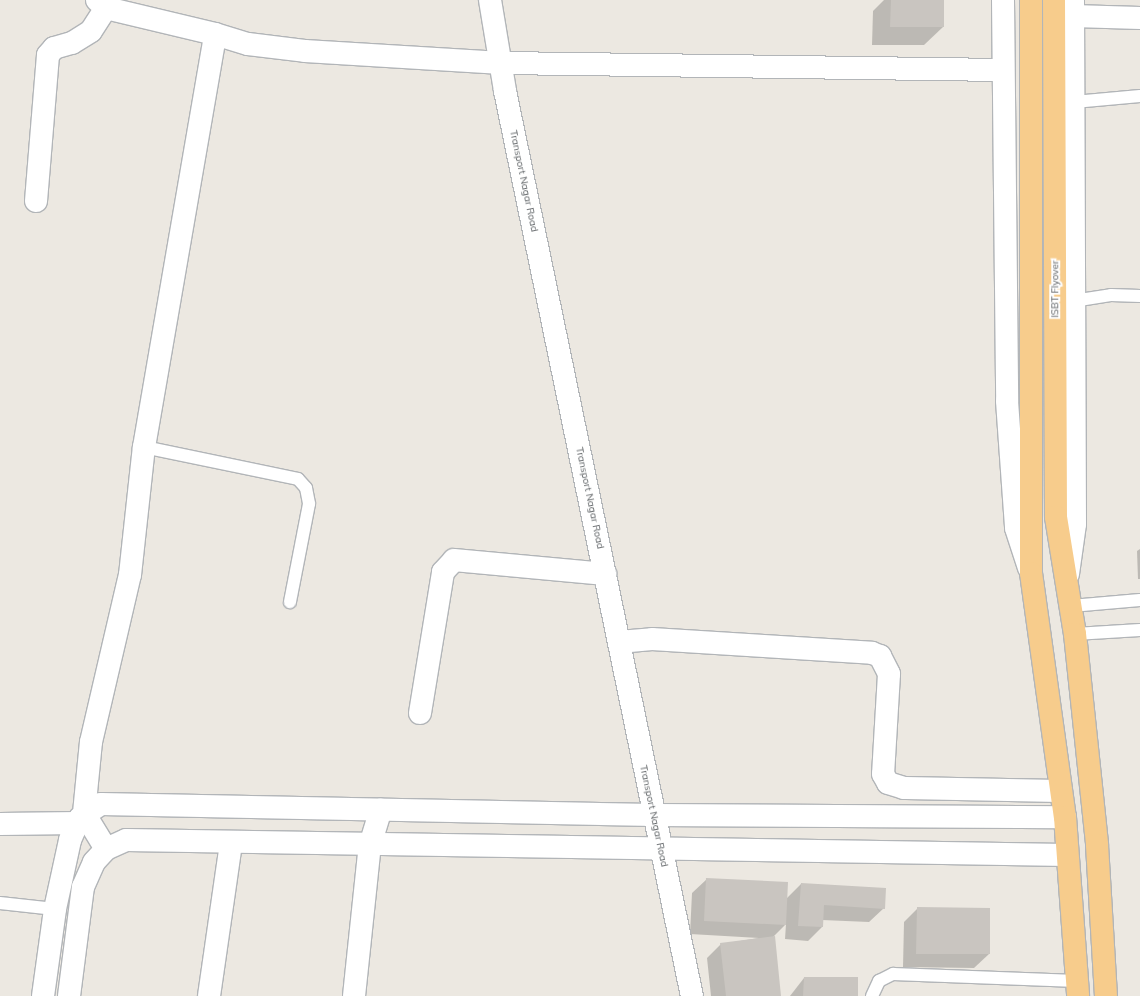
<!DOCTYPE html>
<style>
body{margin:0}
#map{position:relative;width:1140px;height:996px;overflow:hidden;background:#ece8e1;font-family:Mulish,sans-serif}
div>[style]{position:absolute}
.shadow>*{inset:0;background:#0003}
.building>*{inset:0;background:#c9c5c0}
.roads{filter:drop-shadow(1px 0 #b2b5b8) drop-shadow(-1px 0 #b2b5b8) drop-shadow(0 1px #b2b5b8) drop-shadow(0 -1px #b2b5b8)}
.lane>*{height:12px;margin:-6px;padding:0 6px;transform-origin:6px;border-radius:6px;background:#fff}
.street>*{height:22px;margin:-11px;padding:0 11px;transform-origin:11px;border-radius:11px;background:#fff}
.secondary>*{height:22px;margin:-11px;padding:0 11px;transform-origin:11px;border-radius:11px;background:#fff}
.highway>*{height:22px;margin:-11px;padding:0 11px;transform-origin:11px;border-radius:11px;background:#f7cc8c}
span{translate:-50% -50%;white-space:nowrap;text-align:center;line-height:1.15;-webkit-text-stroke:4px #fff;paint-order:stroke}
.street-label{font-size:10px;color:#5a5e61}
</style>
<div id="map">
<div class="shadow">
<i style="clip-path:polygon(884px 0,943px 0,943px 27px,924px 45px,872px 45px,873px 11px)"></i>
<i style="clip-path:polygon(1140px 549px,1140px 579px,1138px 579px,1137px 551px)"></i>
<i style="clip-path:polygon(707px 879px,786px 899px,801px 884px,884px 908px,869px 922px,822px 920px,822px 927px,808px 941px,785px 939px,786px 924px,772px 938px,780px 996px,711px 996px,707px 958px,721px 944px,759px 938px,690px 934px,692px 893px)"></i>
<i style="clip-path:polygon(918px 908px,989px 909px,989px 954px,974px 968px,903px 967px,904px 922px)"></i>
<i style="clip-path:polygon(804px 978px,857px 996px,790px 996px)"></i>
</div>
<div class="building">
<i style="clip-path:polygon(891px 0,944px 0,944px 27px,890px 27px)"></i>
<i style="clip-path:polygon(706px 878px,788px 882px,786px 925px,704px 921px)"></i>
<i style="clip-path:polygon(801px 883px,886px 888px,885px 909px,824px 905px,823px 927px,798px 926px)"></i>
<i style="clip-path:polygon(917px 907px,990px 908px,990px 954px,916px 954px)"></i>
<i style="clip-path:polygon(775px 936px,781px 996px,726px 996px,720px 943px)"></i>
<i style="clip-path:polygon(804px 977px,858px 977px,858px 996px,803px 996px)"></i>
</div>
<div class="roads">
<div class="lane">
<i style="left:1074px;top:102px;width:66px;rotate:-5.2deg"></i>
<i style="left:1073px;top:301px;width:38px;rotate:-9deg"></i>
<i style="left:1111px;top:295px;width:29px;rotate:2deg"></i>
<i style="left:144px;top:447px;width:157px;rotate:11.7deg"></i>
<i style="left:298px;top:479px;width:12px;rotate:48deg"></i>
<i style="left:306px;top:488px;width:16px;rotate:79deg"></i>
<i style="left:309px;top:504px;width:100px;rotate:101deg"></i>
<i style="left:1071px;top:606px;width:69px;rotate:-5deg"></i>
<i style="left:1075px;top:634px;width:65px;rotate:-3.5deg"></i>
<i style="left:0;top:903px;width:55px;rotate:6.2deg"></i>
<i style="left:872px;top:996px;width:17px;rotate:-65deg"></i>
<i style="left:879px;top:981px;width:16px;rotate:-27deg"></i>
<i style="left:893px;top:974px;width:184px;rotate:2.2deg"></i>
</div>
<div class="street">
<i style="left:97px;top:0;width:12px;rotate:42deg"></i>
<i style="left:106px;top:8px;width:112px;rotate:13.4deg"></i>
<i style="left:1073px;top:16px;width:67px;rotate:1.7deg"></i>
<i style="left:36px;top:201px;width:146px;rotate:-85.3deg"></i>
<i style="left:48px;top:55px;width:9px;rotate:-49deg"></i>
<i style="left:54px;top:48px;width:19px;rotate:-16deg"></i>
<i style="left:72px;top:43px;width:22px;rotate:-32deg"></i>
<i style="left:91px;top:31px;width:27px;rotate:-57deg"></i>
<i style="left:619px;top:642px;width:33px;rotate:-5deg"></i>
<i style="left:652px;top:639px;width:220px;rotate:3.6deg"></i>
<i style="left:872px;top:653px;width:9px;rotate:21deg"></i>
<i style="left:880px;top:656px;width:20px;rotate:63deg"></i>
<i style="left:889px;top:674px;width:100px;rotate:93.4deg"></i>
<i style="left:883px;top:774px;width:10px;rotate:61deg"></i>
<i style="left:888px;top:783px;width:17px;rotate:17deg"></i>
<i style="left:904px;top:788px;width:157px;rotate:1.1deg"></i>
<i style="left:420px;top:713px;width:143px;rotate:-80.7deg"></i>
<i style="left:443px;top:572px;width:16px;rotate:-47deg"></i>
<i style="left:454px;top:560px;width:152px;rotate:5.3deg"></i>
<i style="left:0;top:824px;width:78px;rotate:-0.7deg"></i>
<i style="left:106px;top:849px;width:42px;rotate:-121.4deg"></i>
<i style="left:84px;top:813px;width:71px;rotate:-84.4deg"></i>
<i style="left:91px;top:742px;width:171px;rotate:-76.9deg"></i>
<i style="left:130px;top:575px;width:129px;rotate:-83.8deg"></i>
<i style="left:144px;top:447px;width:419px;rotate:-80.2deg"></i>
<i style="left:215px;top:34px;width:34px;rotate:17deg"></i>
<i style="left:248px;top:44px;width:57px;rotate:7deg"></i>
<i style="left:305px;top:51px;width:197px;rotate:3.5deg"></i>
<i style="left:502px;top:63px;width:500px;rotate:0.8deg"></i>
<i style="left:43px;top:996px;width:88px;rotate:-82.1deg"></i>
<i style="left:55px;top:909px;width:71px;rotate:-77.7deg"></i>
<i style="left:70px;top:840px;width:24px;rotate:-66deg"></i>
<i style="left:80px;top:818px;width:25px;rotate:-34deg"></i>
<i style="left:101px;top:804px;width:553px;rotate:1.14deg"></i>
<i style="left:654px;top:815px;width:411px;rotate:0.3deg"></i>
<i style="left:69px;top:996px;width:110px;rotate:-82.7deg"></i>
<i style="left:83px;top:887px;width:27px;rotate:-66deg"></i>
<i style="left:94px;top:862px;width:18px;rotate:-47deg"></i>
<i style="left:106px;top:849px;width:22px;rotate:-24deg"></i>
<i style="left:126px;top:840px;width:941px;rotate:0.91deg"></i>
<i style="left:209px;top:996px;width:155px;rotate:-81.8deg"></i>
<i style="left:354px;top:996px;width:152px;rotate:-84deg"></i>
<i style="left:370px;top:845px;width:37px;rotate:-73deg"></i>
</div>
<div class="secondary">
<i style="left:490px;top:0;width:92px;rotate:80.6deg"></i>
<i style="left:505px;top:91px;width:924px;rotate:78.33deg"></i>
<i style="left:1003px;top:0;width:401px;rotate:89.4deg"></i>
<i style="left:1007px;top:401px;width:127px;rotate:85.9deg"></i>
<i style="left:1016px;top:528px;width:42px;rotate:72deg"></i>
<i style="left:1068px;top:574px;width:50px;rotate:-82deg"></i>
<i style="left:1075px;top:524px;width:524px;rotate:-90.22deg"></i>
</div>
<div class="highway">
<i style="left:1031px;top:0;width:573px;rotate:90deg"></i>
<i style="left:1031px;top:573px;width:246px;rotate:82.1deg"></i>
<i style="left:1065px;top:817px;width:179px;rotate:85.8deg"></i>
<i style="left:1054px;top:0;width:517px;rotate:89.78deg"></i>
<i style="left:1056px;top:517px;width:119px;rotate:80.8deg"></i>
<i style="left:1075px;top:634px;width:212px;rotate:84deg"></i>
<i style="left:1097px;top:845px;width:151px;rotate:86.6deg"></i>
</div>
</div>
<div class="street-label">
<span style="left:524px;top:181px;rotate:78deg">Transport Nagar Road</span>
<span style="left:1055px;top:289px;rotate:-90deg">ISBT Flyover</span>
<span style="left:590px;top:498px;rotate:78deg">Transport Nagar Road</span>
<span style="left:654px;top:816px;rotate:78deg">Transport Nagar Road</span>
</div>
</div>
